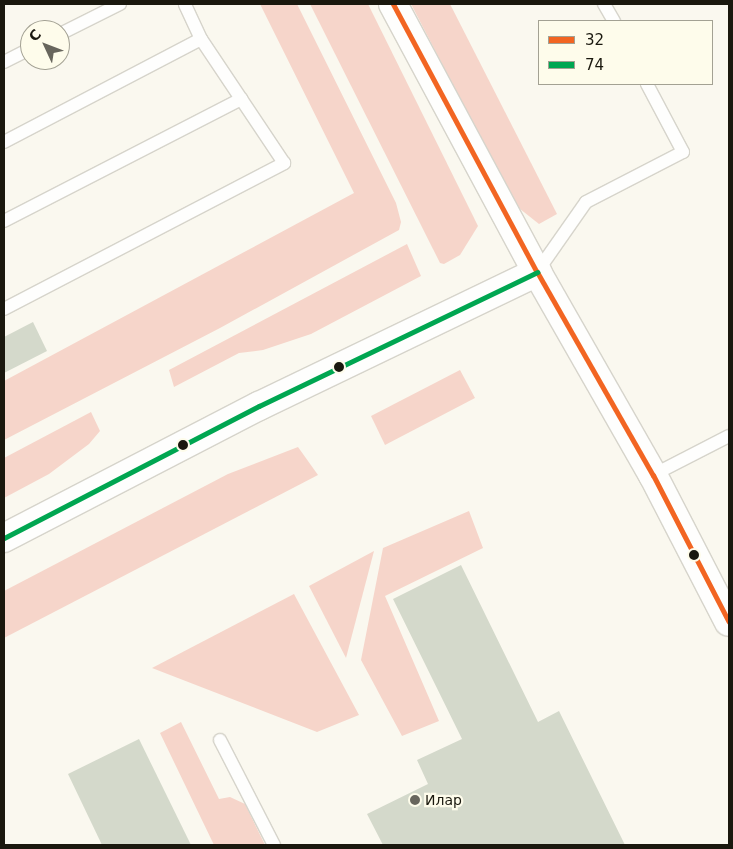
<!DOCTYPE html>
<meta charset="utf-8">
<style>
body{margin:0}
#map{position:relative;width:733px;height:849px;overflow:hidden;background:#faf8ef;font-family:"DejaVu Sans",sans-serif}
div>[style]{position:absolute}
.green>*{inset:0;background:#f6d5ca}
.building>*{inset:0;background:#d4d9cb}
.roads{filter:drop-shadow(1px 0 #d6d4cb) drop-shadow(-1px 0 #d6d4cb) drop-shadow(0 1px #d6d4cb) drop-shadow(0 -1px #d6d4cb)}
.lane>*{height:12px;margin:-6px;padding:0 6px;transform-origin:6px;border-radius:6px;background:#fefefd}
.secondary>*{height:28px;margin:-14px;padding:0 14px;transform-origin:14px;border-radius:14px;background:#fefefd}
.bus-1>*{height:5px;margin:-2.5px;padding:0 2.5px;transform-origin:2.5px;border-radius:2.5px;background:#f26522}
.bus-2>*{height:5px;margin:-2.5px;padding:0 2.5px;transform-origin:2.5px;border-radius:2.5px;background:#00a651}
.dots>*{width:14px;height:14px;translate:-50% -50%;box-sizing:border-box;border:2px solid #fefceb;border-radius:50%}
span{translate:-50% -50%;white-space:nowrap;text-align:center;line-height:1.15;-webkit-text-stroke:4.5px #fefceb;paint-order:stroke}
.poi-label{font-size:14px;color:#1a180e}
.left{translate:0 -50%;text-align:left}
.frame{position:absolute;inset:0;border:5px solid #1a180e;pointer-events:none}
.legend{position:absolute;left:538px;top:20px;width:175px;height:65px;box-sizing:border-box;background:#fefceb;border:1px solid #a3a193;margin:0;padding:6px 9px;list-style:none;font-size:15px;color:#1a180e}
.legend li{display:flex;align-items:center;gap:10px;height:25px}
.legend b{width:25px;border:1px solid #a3a193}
.north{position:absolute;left:20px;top:20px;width:50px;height:50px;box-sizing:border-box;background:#fefceb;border:1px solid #a3a193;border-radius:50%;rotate:313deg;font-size:14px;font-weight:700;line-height:20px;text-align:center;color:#1a180e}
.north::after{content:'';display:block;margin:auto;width:18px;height:22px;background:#68665d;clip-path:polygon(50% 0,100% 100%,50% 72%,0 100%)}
</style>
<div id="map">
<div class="green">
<i style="clip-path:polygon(260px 4px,297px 4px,396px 203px,401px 222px,399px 230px,220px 328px,4px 440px,4px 381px,354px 193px)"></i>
<i style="clip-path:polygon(310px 4px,368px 4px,478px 226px,460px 255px,444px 264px,440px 263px)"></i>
<i style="clip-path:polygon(411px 4px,450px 4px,557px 214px,539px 224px,515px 205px)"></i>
<i style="clip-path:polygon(407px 244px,421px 276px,311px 334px,263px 350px,239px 353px,174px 387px,169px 370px)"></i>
<i style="clip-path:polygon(460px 370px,475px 398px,385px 445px,371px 416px)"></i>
<i style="clip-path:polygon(91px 412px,100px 431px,89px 444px,49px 474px,4px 498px,4px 458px)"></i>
<i style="clip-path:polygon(298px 447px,318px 475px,4px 638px,4px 591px,228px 474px)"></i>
<i style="clip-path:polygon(469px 511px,483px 548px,385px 596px,439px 721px,402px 736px,361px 660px,383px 548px)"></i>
<i style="clip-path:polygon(374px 551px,346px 658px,309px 586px)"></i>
<i style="clip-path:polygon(294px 594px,359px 715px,317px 732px,152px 668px)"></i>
<i style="clip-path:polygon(181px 722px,219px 799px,230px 797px,245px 804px,265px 845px,214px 845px,160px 733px)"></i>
</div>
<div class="building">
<i style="clip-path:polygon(33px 322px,47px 351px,4px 373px,4px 337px)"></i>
<i style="clip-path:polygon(461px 565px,538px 722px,559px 711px,625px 845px,383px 845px,367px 814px,428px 784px,417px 760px,462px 739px,393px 599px)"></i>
<i style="clip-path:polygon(139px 739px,191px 845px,102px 845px,68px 774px)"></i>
</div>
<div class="roads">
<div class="lane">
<i style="left:604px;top:4px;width:20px;rotate:60deg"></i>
<i style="left:60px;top:34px;width:67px;rotate:-26.6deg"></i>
<i style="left:4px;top:62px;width:29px;rotate:-27deg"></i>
<i style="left:4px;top:142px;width:222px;rotate:-27.6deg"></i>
<i style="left:4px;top:221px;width:267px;rotate:-27.2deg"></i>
<i style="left:537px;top:272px;width:85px;rotate:-55deg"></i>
<i style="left:586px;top:202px;width:109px;rotate:-27.3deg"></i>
<i style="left:683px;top:152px;width:77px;rotate:-117.9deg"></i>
<i style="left:4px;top:309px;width:316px;rotate:-27.5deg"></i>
<i style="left:284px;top:163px;width:149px;rotate:-123.8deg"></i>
<i style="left:201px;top:39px;width:38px;rotate:-115deg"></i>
<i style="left:653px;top:475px;width:85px;rotate:-27.2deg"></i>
<i style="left:220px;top:740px;width:118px;rotate:62.8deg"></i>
</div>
<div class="secondary">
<i style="left:393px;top:4px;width:304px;rotate:61.8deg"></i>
<i style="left:537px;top:272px;width:234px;rotate:60.3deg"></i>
<i style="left:653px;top:475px;width:165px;rotate:62.7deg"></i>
<i style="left:4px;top:538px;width:287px;rotate:-27.4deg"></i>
<i style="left:259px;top:406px;width:309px;rotate:-25.7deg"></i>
</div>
</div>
<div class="bus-1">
<i style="left:393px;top:4px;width:304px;rotate:61.8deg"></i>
<i style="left:537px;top:272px;width:234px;rotate:60.3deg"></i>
<i style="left:653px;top:475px;width:165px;rotate:62.7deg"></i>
</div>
<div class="bus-2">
<i style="left:4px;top:538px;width:287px;rotate:-27.4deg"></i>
<i style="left:259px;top:406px;width:309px;rotate:-25.7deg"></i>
</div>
<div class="dots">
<i style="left:339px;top:367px;background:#1a180e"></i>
<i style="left:183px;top:445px;background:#1a180e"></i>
<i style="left:694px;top:555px;background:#1a180e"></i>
<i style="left:415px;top:800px;background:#68665d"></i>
</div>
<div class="poi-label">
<span class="left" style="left:425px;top:800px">Илар</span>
</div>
<div class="frame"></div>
<ul class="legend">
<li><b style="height:6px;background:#f26522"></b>32</li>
<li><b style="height:6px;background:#00a651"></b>74</li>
</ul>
<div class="north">С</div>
</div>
